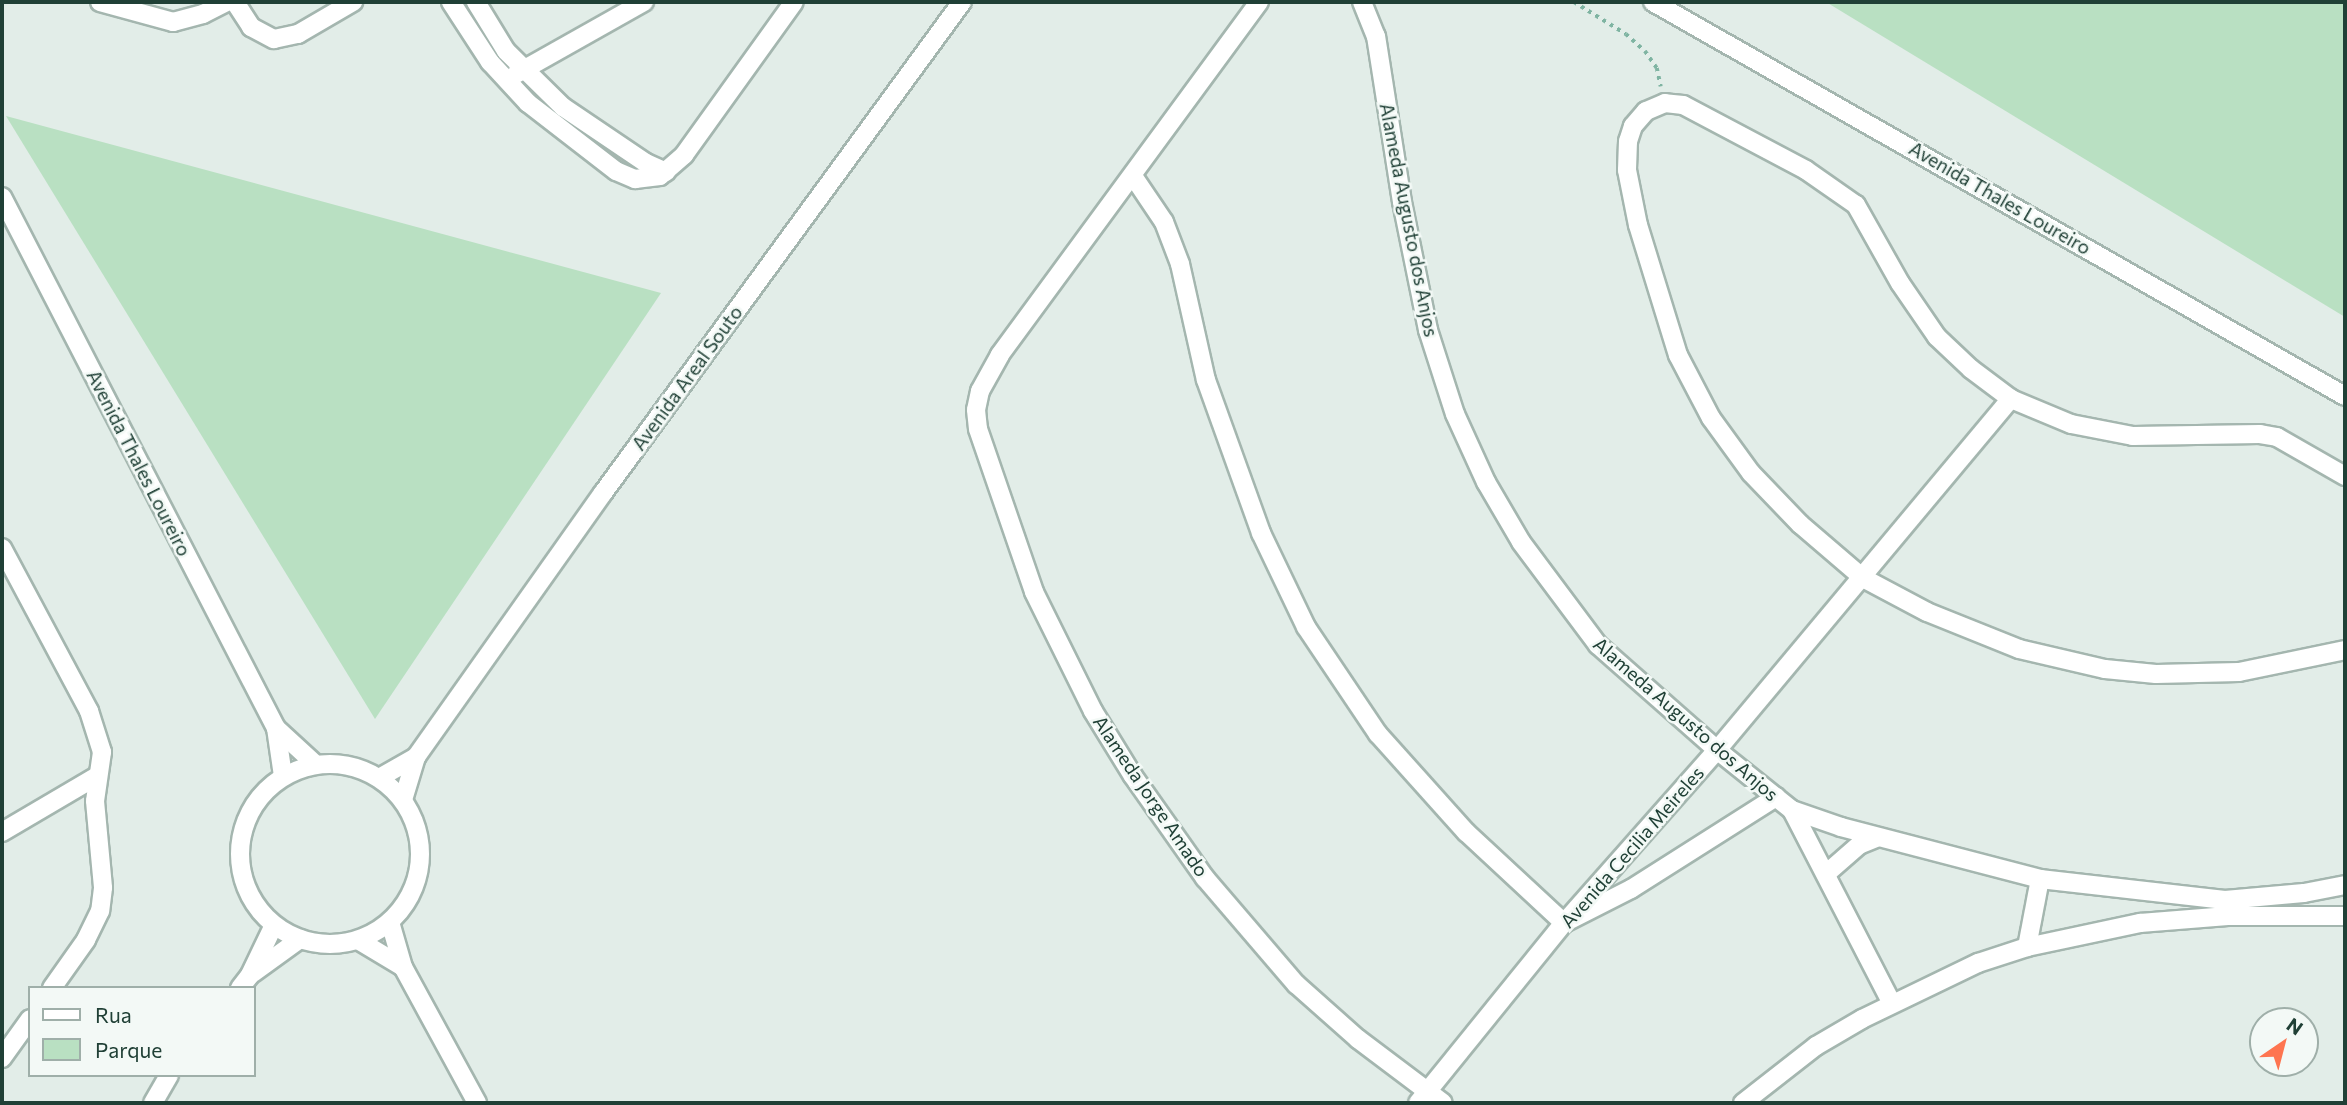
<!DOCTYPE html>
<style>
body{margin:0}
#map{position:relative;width:2347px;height:1105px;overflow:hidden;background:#e2ede8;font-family:Commissioner,sans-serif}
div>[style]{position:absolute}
.green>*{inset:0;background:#b9e0c2}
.path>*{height:3.5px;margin-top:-1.75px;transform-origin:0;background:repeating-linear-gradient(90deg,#7fb4a2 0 3.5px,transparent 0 8.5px)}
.roads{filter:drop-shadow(2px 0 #a4b6af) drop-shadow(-2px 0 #a4b6af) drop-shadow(0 2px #a4b6af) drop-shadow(0 -2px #a4b6af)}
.minor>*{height:18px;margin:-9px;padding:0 9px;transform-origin:9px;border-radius:9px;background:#fff}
.minor>.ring{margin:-9px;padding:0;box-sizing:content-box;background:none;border:18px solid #fff;border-radius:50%}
span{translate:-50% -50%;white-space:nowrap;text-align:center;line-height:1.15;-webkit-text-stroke:5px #f3f9f6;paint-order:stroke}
.street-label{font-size:19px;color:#204036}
.frame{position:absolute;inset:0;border:4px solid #204036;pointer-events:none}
.legend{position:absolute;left:28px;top:986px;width:228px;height:91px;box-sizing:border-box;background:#f3f9f6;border:2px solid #9fafa9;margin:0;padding:9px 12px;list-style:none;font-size:21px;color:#204036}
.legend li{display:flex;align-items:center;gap:14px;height:35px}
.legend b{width:35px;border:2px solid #9fafa9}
.north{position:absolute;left:2249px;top:1007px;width:70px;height:70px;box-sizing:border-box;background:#f3f9f6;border:2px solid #9fafa9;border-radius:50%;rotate:35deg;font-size:19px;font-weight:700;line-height:28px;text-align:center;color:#204036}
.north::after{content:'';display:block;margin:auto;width:24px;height:32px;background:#fe7550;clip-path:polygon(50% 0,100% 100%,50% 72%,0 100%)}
</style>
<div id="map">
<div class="green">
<i style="clip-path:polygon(1826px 2px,2345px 2px,2345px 317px)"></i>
<i style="clip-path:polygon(6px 116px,661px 293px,375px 719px)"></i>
</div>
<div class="path">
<i style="left:1574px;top:2px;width:61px;rotate:31.6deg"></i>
<i style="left:1626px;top:34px;width:25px;rotate:42deg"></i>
<i style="left:1645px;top:51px;width:21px;rotate:55deg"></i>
<i style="left:1657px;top:68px;width:19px;rotate:78deg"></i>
</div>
<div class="roads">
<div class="minor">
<i style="left:100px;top:2px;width:76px;rotate:15.3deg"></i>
<i style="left:173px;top:22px;width:31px;rotate:-15deg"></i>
<i style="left:203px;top:14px;width:27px;rotate:-27deg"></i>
<i style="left:235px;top:2px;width:30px;rotate:57deg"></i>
<i style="left:251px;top:27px;width:26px;rotate:28deg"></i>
<i style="left:274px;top:39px;width:25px;rotate:-12deg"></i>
<i style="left:298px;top:34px;width:64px;rotate:-30.2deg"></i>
<i style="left:451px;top:2px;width:72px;rotate:57deg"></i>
<i style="left:490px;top:62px;width:56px;rotate:47.2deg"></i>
<i style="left:528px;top:103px;width:111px;rotate:37.7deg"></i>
<i style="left:616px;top:171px;width:21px;rotate:23deg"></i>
<i style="left:635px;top:179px;width:25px;rotate:-7deg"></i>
<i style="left:660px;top:176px;width:32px;rotate:-41deg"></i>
<i style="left:684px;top:155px;width:188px;rotate:-54.3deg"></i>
<i style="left:476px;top:2px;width:57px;rotate:58.5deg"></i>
<i style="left:506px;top:51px;width:80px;rotate:44.5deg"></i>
<i style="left:563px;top:107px;width:100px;rotate:34deg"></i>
<i style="left:646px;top:163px;width:22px;rotate:24deg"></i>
<i style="left:1259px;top:2px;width:438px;rotate:126.3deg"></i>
<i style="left:1000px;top:355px;width:41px;rotate:119.1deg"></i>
<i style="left:980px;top:391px;width:19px;rotate:102deg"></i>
<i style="left:976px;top:410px;width:19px;rotate:84deg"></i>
<i style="left:978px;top:429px;width:172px;rotate:71deg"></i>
<i style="left:1034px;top:592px;width:133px;rotate:63.6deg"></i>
<i style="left:1093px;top:711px;width:76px;rotate:58.4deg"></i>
<i style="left:1133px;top:776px;width:125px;rotate:54.8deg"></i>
<i style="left:1205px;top:878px;width:140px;rotate:49.4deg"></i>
<i style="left:1296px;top:984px;width:83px;rotate:41.6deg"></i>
<i style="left:1358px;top:1039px;width:106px;rotate:37deg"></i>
<i style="left:1362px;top:2px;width:37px;rotate:68deg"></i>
<i style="left:1376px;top:36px;width:168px;rotate:81.1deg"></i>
<i style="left:1402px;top:202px;width:131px;rotate:78.5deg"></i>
<i style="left:1428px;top:330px;width:88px;rotate:72.2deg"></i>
<i style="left:1455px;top:414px;width:75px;rotate:65.5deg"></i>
<i style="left:1486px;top:482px;width:69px;rotate:59.7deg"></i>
<i style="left:1521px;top:542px;width:129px;rotate:53.2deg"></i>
<i style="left:1598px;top:645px;width:159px;rotate:41.4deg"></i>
<i style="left:1717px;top:750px;width:96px;rotate:38.7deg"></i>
<i style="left:1792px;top:810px;width:52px;rotate:19.1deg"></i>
<i style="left:1841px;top:827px;width:206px;rotate:14.6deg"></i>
<i style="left:2040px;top:879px;width:186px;rotate:6.5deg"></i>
<i style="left:2225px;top:900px;width:79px;rotate:-5.1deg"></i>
<i style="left:2304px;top:893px;width:42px;rotate:-11deg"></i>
<i style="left:1653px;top:2px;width:796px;rotate:29.66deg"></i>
<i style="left:516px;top:74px;width:147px;rotate:-29.4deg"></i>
<i style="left:1133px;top:176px;width:55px;rotate:56deg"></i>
<i style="left:1164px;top:222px;width:45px;rotate:69.1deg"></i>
<i style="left:1180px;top:264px;width:119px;rotate:77.4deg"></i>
<i style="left:1206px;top:380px;width:163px;rotate:70.2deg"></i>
<i style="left:1261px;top:533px;width:104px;rotate:64.4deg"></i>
<i style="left:1306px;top:627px;width:129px;rotate:56.1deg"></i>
<i style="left:1378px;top:734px;width:132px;rotate:48.1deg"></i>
<i style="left:1466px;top:832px;width:134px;rotate:42.9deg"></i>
<i style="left:1564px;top:923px;width:75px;rotate:-26.9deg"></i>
<i style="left:1631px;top:889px;width:172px;rotate:-32.4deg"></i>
<i style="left:2px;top:197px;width:598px;rotate:62.71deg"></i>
<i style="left:276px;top:728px;width:49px;rotate:81.7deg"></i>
<i style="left:2345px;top:476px;width:78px;rotate:-150.2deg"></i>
<i style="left:2277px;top:437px;width:17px;rotate:-170deg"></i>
<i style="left:2260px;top:434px;width:127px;rotate:179.1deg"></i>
<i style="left:2133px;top:436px;width:63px;rotate:-169deg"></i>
<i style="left:2071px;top:424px;width:65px;rotate:-157.4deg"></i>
<i style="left:2011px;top:399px;width:50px;rotate:-143.1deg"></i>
<i style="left:1971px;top:369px;width:47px;rotate:-136.7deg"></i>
<i style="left:1937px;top:337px;width:65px;rotate:-124.4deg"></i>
<i style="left:1900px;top:283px;width:90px;rotate:-119.4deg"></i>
<i style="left:1856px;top:205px;width:61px;rotate:-145deg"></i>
<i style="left:1806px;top:170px;width:139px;rotate:-152.1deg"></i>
<i style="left:1683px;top:105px;width:18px;rotate:-174deg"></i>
<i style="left:1665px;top:103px;width:21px;rotate:157deg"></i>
<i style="left:1646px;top:111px;width:20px;rotate:131deg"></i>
<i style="left:1633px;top:126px;width:16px;rotate:108deg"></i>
<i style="left:1628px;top:141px;width:29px;rotate:92deg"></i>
<i style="left:1627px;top:170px;width:56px;rotate:78.7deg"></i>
<i style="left:1638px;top:225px;width:136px;rotate:72.9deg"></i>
<i style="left:1678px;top:355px;width:71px;rotate:62.4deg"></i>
<i style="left:1711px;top:418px;width:68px;rotate:54deg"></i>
<i style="left:1751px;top:473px;width:71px;rotate:46.1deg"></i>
<i style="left:1800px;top:524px;width:83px;rotate:40.6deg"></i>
<i style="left:1863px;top:578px;width:72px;rotate:28deg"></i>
<i style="left:1927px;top:612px;width:99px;rotate:21.9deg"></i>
<i style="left:2019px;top:649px;width:88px;rotate:13.1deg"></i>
<i style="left:2105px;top:669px;width:51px;rotate:5.6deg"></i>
<i style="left:2156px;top:674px;width:83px;rotate:-1.4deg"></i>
<i style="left:2239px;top:672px;width:108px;rotate:-11.7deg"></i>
<i style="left:2px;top:548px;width:185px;rotate:61.9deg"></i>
<i style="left:89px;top:711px;width:43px;rotate:72.4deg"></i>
<i style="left:102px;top:752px;width:49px;rotate:98.1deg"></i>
<i style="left:95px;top:801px;width:87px;rotate:84.7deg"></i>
<i style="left:103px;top:888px;width:23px;rotate:97deg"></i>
<i style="left:100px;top:911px;width:32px;rotate:116deg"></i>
<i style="left:86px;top:940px;width:59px;rotate:125.3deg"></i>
<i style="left:276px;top:728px;width:53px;rotate:42.7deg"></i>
<i class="ring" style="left:240px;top:764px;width:162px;height:162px"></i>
<i style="left:379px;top:778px;width:43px;rotate:-29.6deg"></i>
<i style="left:403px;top:800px;width:45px;rotate:-73.2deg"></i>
<i style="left:416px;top:757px;width:324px;rotate:-54.7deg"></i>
<i style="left:603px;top:493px;width:608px;rotate:-53.83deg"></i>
<i style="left:1792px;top:810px;width:218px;rotate:62.7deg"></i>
<i style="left:2px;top:832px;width:110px;rotate:-30.5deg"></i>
<i style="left:1827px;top:873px;width:43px;rotate:-41.2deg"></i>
<i style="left:1859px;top:845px;width:18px;rotate:-22deg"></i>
<i style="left:390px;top:922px;width:47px;rotate:73.9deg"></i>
<i style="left:403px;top:967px;width:155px;rotate:61.4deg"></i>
<i style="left:358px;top:940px;width:52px;rotate:31deg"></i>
<i style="left:2027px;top:947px;width:69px;rotate:-79.2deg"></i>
<i style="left:253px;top:973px;width:58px;rotate:-35.9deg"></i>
<i style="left:240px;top:988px;width:16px;rotate:-52deg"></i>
<i style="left:250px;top:975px;width:55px;rotate:-64.4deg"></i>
<i style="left:2px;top:1058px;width:48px;rotate:-54.3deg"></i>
<i style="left:153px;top:1103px;width:32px;rotate:-60deg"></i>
<i style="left:1418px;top:1103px;width:232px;rotate:-51deg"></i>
<i style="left:1564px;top:923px;width:231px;rotate:-48.5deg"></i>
<i style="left:1717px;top:750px;width:458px;rotate:-50.1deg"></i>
<i style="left:1743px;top:1103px;width:93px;rotate:-38deg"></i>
<i style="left:1816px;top:1046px;width:53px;rotate:-30.4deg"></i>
<i style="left:1862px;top:1019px;width:129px;rotate:-25.8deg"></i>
<i style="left:1978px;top:963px;width:52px;rotate:-18.1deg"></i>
<i style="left:2027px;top:947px;width:116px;rotate:-12deg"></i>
<i style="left:2140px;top:923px;width:88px;rotate:-4.5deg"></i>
<i style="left:2228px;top:916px;width:117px"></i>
</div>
</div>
<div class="street-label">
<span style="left:2000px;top:198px;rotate:30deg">Avenida Thales Loureiro</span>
<span style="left:1409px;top:220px;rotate:79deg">Alameda Augusto dos Anjos</span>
<span style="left:687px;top:378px;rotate:-54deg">Avenida Areal Souto</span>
<span style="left:139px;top:463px;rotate:63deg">Avenida Thales Loureiro</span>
<span style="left:1686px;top:719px;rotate:41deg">Alameda Augusto dos Anjos</span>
<span style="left:1151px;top:796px;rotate:56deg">Alameda Jorge Amado</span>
<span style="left:1632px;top:847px;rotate:-49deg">Avenida Cecilia Meireles</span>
</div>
<div class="frame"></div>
<ul class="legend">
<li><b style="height:9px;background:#fff"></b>Rua</li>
<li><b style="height:19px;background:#b9e0c2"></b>Parque</li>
</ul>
<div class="north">N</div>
</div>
